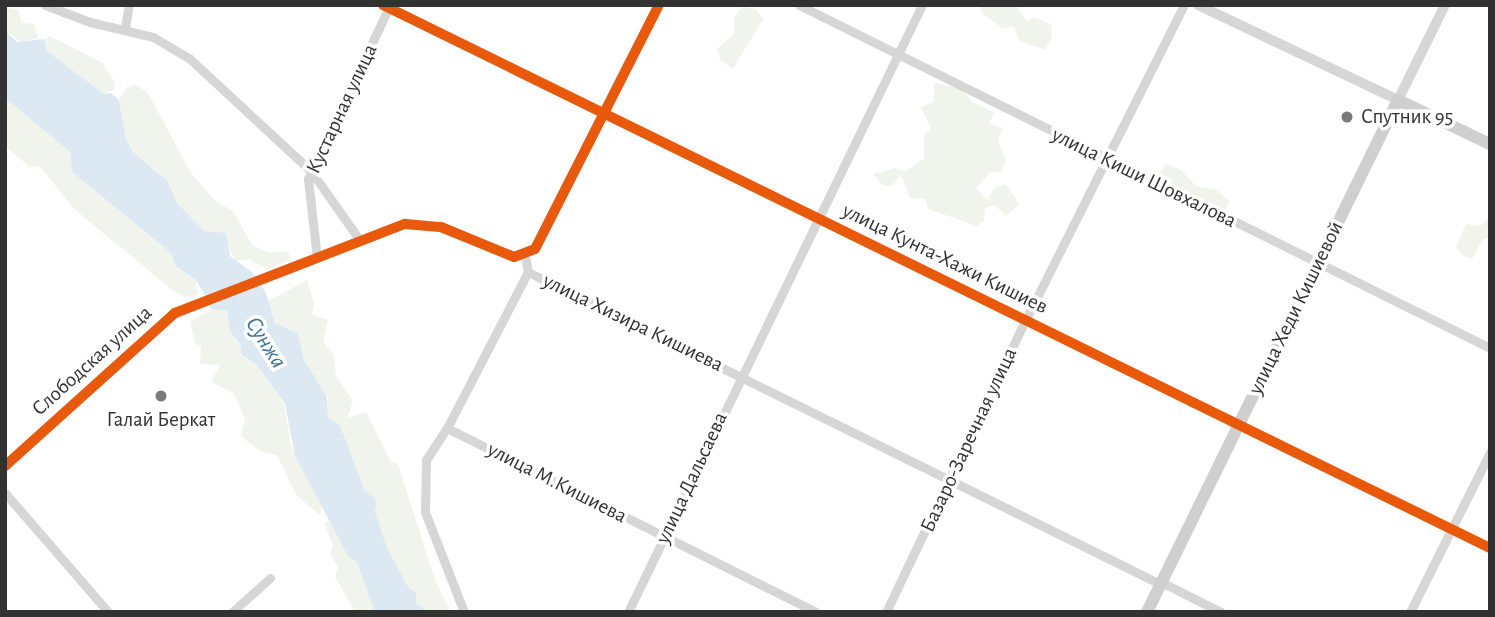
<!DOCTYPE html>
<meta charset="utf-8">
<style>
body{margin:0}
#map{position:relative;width:1495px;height:617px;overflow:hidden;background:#fff;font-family:"Alegreya Sans",sans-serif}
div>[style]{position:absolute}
.green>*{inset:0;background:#f0f4ed}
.water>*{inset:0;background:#dce9f2}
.minor>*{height:9px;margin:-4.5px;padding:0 4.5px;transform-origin:4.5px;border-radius:4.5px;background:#d6d6d6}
.tertiary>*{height:10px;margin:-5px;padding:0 5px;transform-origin:5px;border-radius:5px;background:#d6d6d6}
.secondary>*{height:12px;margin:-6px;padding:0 6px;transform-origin:6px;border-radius:6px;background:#cfcfcf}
.cycleway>*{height:10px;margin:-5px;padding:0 5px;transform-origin:5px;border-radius:5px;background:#e8590c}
.dots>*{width:19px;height:19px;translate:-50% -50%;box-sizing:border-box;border:4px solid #fff;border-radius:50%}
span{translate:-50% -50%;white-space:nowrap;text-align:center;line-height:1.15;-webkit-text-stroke:7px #fff;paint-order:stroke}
.street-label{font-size:21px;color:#323232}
.poi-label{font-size:21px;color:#323232}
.left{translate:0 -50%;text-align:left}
.water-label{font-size:23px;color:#3f6f95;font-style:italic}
.frame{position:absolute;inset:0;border:7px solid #323232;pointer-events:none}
</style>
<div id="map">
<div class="green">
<i style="clip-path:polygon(980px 5px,1016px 5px,1027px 21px,1034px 17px,1051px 24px,1052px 37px,1045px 50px,1019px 40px,1014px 27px,1002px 28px,981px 12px)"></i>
<i style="clip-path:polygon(743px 6px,756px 9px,763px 19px,733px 69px,720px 60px,717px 49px,734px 34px,734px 18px)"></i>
<i style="clip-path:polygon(5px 7px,19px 10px,21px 23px,34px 24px,38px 38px,21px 42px,5px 31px)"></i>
<i style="clip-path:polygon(50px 36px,103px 63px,115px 83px,114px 90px,104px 94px,47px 51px,42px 42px)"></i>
<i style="clip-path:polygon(934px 82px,963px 90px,972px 102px,994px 112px,989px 124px,1003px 128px,998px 141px,1006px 161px,1001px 172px,991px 172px,976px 188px,988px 200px,994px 188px,1006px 184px,1019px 204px,1006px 216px,995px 205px,985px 208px,984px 221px,977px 226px,928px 209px,925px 199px,910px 198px,901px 175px,892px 186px,883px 186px,873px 174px,895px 168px,905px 172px,924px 158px,924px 135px,931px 129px,921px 107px,934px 102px)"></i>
<i style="clip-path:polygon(136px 85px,148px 93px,191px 173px,214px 200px,233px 211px,252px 245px,270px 253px,288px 251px,290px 260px,267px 269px,249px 259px,236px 261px,227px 245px,204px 231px,179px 206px,161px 174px,133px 152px,126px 139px,119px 100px,127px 87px)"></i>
<i style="clip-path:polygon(5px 98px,70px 152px,72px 172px,171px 253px,175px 267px,196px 280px,197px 295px,184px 297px,171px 289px,73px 208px,40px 166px,30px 167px,5px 146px)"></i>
<i style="clip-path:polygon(1166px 164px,1181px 170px,1196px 186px,1217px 190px,1230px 202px,1222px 214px,1155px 181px)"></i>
<i style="clip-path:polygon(1490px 216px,1490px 243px,1487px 238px,1482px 240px,1472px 259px,1462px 255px,1456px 247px,1466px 224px,1480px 226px)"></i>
<i style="clip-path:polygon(307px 280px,314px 303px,312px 314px,328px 320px,323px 342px,334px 354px,336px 376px,353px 401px,347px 418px,366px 412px,391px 462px,398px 464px,435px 580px,451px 612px,428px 612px,416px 603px,387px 548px,375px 512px,377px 501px,364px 489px,340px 425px,328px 417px,328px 397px,317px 387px,296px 341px,275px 323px,268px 301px)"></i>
<i style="clip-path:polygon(216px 307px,227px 310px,230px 332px,240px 343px,244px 358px,257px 364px,284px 404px,291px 446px,323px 505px,320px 515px,297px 496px,277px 455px,260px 451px,241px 436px,245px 419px,234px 393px,211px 382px,220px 365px,200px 364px,201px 347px,195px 343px,190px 321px)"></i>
<i style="clip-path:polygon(328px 520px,357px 562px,375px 612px,355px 612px,335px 577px,338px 567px,330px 555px,333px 546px,325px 524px)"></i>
</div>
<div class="water">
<i style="clip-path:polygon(5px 31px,17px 42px,44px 39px,47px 51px,104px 94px,111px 93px,119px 100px,126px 139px,133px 152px,167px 180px,177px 203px,204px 231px,226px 233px,230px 256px,253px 273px,266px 293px,275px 323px,298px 334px,304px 360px,327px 397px,328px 417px,340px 425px,364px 489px,377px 501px,375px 512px,387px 548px,408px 587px,416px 593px,416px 603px,428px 612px,374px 610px,357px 562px,348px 556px,295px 456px,285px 404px,257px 365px,242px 355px,240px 343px,230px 332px,227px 310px,212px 309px,196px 280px,175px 266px,171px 253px,72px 172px,70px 152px,5px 98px)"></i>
</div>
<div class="minor">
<i style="left:45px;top:5px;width:48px;rotate:20.7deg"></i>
<i style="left:90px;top:22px;width:65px;rotate:13.4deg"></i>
<i style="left:153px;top:37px;width:43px;rotate:30.7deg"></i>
<i style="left:190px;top:59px;width:165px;rotate:42.8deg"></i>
<i style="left:311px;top:171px;width:83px;rotate:54.8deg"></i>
<i style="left:383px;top:5px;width:1233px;rotate:26.13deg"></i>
<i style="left:799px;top:5px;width:771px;rotate:26.4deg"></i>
<i style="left:125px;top:27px;width:22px;rotate:-80deg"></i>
<i style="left:525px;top:255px;width:17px;rotate:80deg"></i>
<i style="left:528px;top:272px;width:705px;rotate:26.27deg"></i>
<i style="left:317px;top:258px;width:80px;rotate:-96.5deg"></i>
<i style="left:308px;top:179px;width:192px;rotate:-64.8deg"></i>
<i style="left:447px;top:428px;width:412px;rotate:26.5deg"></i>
<i style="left:5px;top:493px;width:157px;rotate:49.1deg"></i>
<i style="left:1161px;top:582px;width:67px;rotate:26.6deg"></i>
<i style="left:232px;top:612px;width:51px;rotate:-41.8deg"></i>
<i style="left:464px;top:612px;width:107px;rotate:-111.3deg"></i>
<i style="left:425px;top:512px;width:52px;rotate:-88.9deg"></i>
<i style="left:426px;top:460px;width:38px;rotate:-57deg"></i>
<i style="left:447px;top:428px;width:176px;rotate:-62.6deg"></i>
<i style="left:628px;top:612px;width:674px;rotate:-64.16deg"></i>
<i style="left:886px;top:612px;width:325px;rotate:-64.5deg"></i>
<i style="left:1026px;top:319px;width:352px;rotate:-63.3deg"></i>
<i style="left:1410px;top:612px;width:179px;rotate:-63.4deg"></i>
</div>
<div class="tertiary">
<i style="left:1198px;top:5px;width:221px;rotate:25.4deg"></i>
<i style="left:1398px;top:100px;width:106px;rotate:-63.7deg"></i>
<i style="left:5px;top:466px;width:229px;rotate:-42deg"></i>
<i style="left:175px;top:313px;width:247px;rotate:-21.2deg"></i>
<i style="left:405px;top:224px;width:36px;rotate:5deg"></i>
<i style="left:441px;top:227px;width:79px;rotate:22.3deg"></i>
<i style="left:514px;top:257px;width:22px;rotate:-21deg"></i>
<i style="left:535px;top:249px;width:274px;rotate:-63.1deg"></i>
</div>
<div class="secondary">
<i style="left:1147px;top:612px;width:570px;rotate:-63.88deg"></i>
<i style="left:1398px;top:100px;width:102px;rotate:25.6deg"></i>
</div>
<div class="cycleway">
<i style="left:383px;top:5px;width:1233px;rotate:26.13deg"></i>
<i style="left:5px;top:466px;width:229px;rotate:-42deg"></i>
<i style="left:175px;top:313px;width:247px;rotate:-21.2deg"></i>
<i style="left:405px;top:224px;width:36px;rotate:5deg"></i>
<i style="left:441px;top:227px;width:79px;rotate:22.3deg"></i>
<i style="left:514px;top:257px;width:22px;rotate:-21deg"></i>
<i style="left:535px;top:249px;width:274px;rotate:-63.1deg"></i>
</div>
<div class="dots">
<i style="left:1347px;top:117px;background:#7a7a7a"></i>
<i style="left:161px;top:396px;background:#7a7a7a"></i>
</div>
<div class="street-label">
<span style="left:342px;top:109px;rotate:-65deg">Кустарная улица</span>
<span style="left:1144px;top:178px;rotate:26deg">улица Киши Шовхалова</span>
<span style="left:945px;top:259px;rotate:26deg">улица Кунта-Хажи Кишиев</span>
<span style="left:1296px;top:308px;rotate:-64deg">улица Хеди Кишиевой</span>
<span style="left:633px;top:323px;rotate:26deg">улица Хизира Кишиева</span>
<span style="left:92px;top:361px;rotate:-42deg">Слободская улица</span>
<span style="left:969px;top:440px;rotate:-65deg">Базаро-Заречная улица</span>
<span style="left:692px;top:478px;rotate:-65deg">улица Дальсаева</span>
<span style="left:557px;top:483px;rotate:27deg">улица М.Кишиева</span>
</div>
<div class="poi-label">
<span class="left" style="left:1361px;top:117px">Спутник 95</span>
<span style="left:161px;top:420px">Галай Беркат</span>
</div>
<div class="water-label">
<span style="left:265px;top:343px;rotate:58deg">Сунжа</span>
</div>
<div class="frame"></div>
</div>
